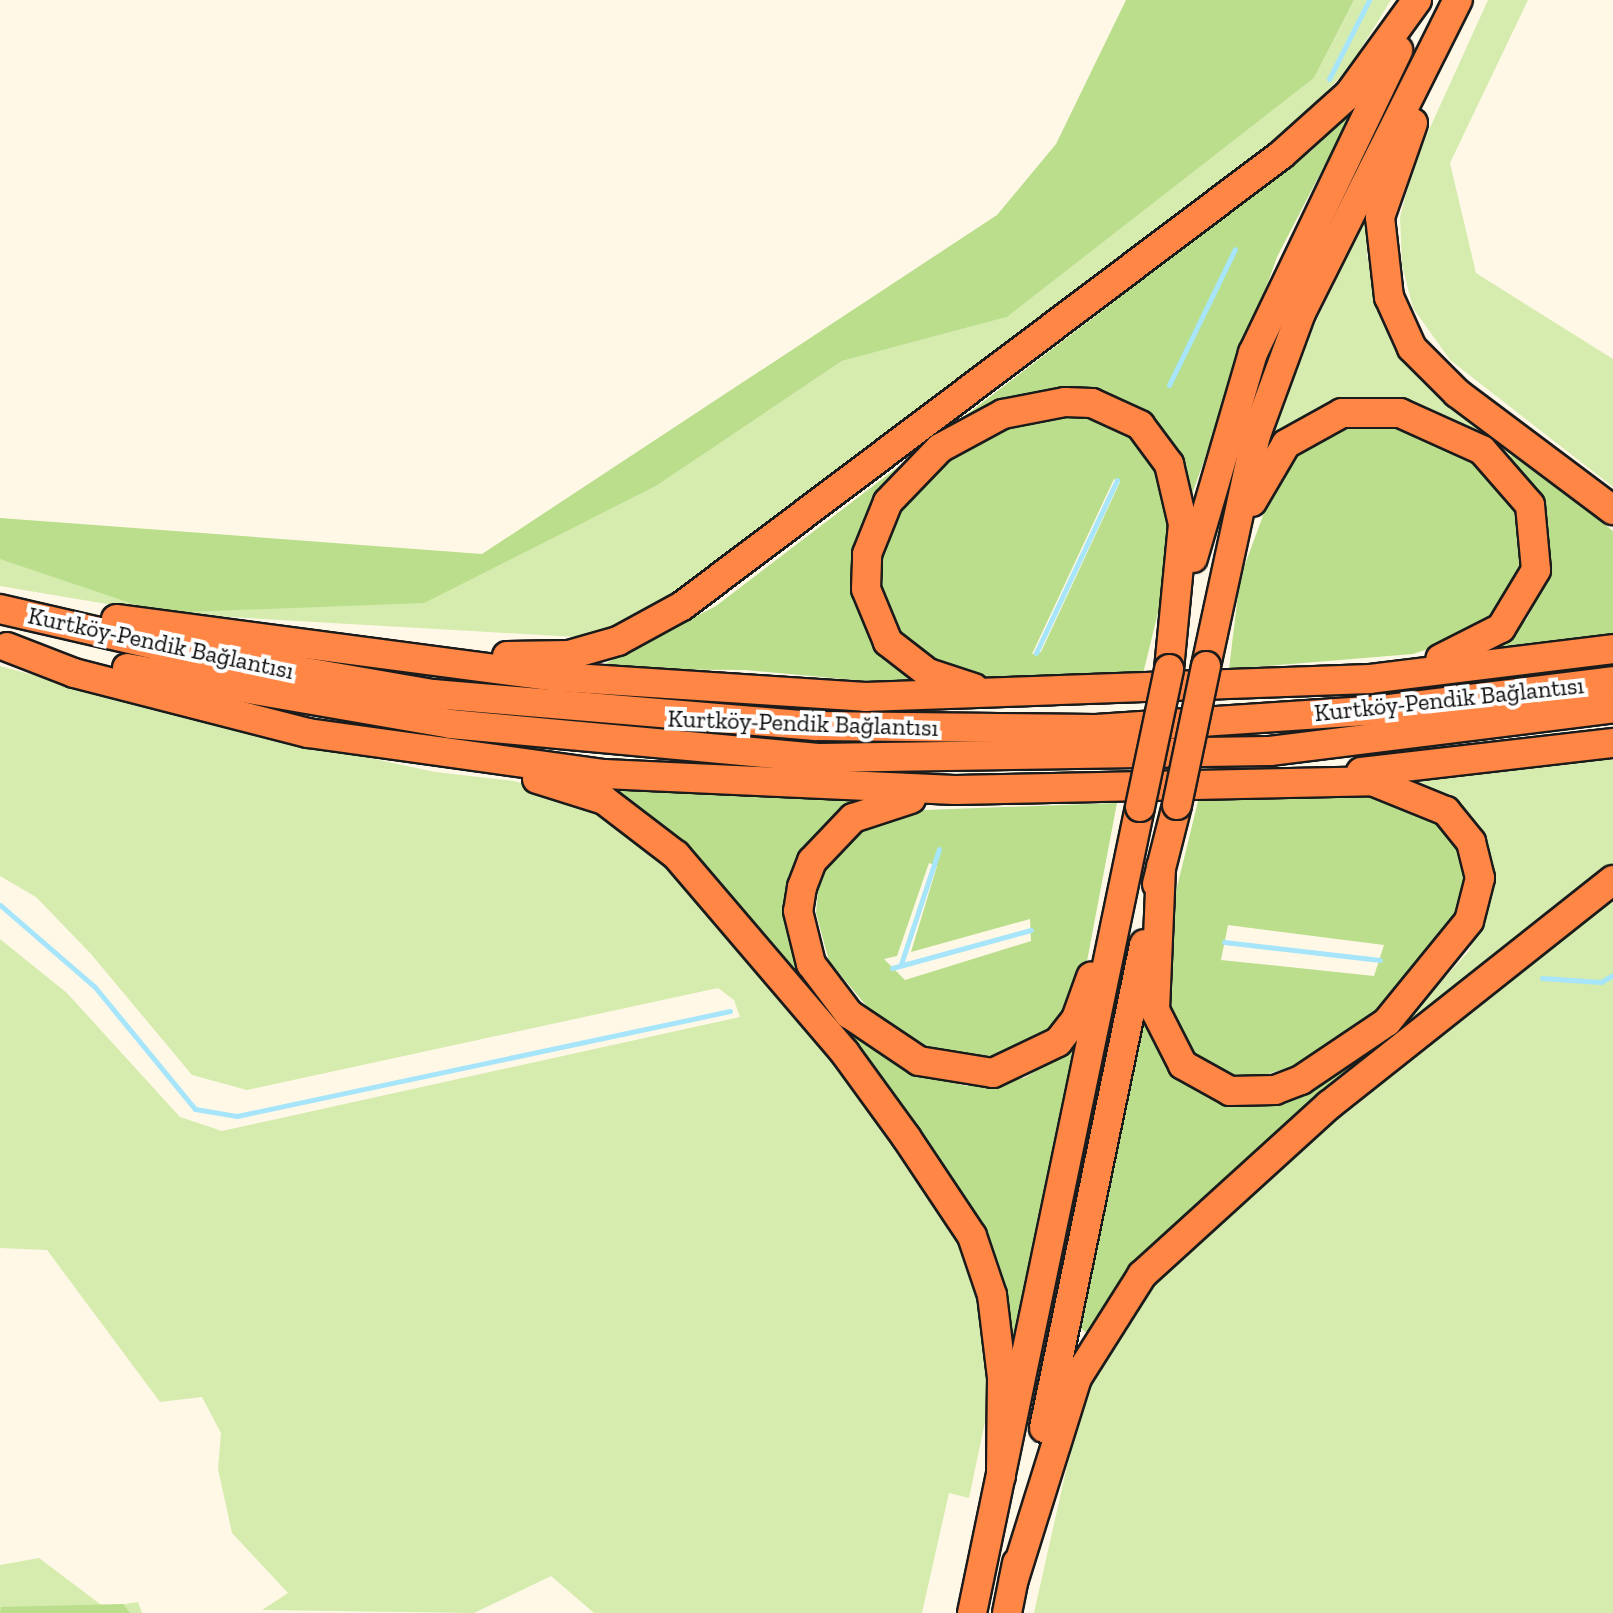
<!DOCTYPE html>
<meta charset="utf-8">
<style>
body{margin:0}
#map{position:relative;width:1613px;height:1613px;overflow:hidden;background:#fff8e7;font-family:"Zilla Slab",serif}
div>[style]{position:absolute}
.green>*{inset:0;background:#d5ecae}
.forest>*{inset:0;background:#bade8c}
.stream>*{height:5px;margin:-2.5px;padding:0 2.5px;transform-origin:2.5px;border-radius:2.5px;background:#a7e5fb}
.roads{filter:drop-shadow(2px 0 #1b1b1b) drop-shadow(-2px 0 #1b1b1b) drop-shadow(0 2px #1b1b1b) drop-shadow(0 -2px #1b1b1b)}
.highway>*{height:28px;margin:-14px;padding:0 14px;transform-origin:14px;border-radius:14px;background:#ff8645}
.bridges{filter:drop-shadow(2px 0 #1b1b1b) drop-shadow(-2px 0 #1b1b1b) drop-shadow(0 2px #1b1b1b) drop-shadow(0 -2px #1b1b1b)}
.highway-bridge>*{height:28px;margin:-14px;padding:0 14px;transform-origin:14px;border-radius:14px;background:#ff8645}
span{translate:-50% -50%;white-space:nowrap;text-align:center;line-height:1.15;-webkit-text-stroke:8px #fff;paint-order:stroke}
.street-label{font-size:24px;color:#0a0a0a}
</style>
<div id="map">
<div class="green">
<i style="clip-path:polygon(1354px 0,1391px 0,1349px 68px,1296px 124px,1014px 342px,662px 602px,618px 625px,576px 637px,160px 613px,0 586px,0 556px,424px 602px,656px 486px,842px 361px,1007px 317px,1314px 78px)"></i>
<i style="clip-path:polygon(1488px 0,1528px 0,1450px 163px,1476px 273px,1613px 359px,1613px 487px,1450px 360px,1413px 308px,1402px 265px,1400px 217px,1414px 163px)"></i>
<i style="clip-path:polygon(1369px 210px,1367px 256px,1386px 320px,1514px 453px,1509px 459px,1462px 424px,1376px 398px,1322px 407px,1268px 444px,1310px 334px)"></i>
<i style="clip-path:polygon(0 666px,207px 723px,435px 772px,514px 781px,589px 804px,673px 866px,843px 1067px,959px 1237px,981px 1289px,990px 1398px,969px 1498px,949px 1493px,922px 1613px,594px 1613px,551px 1576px,474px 1613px,262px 1610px,288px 1593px,232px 1533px,218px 1469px,221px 1433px,202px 1397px,160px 1402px,47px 1250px,0 1248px,0 939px,67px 993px,180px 1117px,222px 1131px,740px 1017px,734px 1000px,718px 988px,247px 1090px,192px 1075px,91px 954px,36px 897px,0 876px)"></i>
<i style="clip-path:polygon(1613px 751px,1613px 872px,1401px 1036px,1397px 1030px,1469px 951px,1491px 896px,1491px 875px,1448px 799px,1411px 777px)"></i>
<i style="clip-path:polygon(1613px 893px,1613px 1613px,1034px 1613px,1083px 1395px,1162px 1269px,1266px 1174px)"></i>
<i style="clip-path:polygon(39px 1558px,104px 1607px,138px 1602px,142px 1613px,0 1613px,0 1565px)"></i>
</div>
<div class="forest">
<i style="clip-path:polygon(1126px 0,1354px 0,1314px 78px,1007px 317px,842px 361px,656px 486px,424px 603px,160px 613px,0 559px,0 518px,482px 554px,997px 215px,1056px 144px)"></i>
<i style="clip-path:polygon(1353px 110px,1277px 257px,1191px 497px,1097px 395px,919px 454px,860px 609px,883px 653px,929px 687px,745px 670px,595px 669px,716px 606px,1310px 152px)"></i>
<i style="clip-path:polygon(evenodd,1064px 410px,1131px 428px,1172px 496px,1163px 592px,1142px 678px,997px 679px,946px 672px,906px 645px,888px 621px,876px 569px,885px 528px,919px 482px,983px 432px,1064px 410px,1114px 479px,1120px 482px,1041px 652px,1032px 654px,1114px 479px)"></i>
<i style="clip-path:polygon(1349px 419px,1403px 423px,1491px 472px,1513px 501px,1525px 537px,1519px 576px,1500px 612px,1471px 635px,1413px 654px,1229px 669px,1240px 578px,1282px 464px)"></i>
<i style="clip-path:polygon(1514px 453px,1613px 531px,1613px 639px,1486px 655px,1527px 619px,1544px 584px,1546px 521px,1539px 494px,1509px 459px)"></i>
<i style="clip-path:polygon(578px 778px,873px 800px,837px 814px,801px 857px,787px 917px,795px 961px,820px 1001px,853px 1035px,907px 1070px,966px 1086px,1024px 1078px,1057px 1059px,1079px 1032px,1014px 1349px,1002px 1286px,695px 861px)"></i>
<i style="clip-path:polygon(evenodd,1370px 792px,1434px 816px,1457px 845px,1465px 879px,1454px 919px,1401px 988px,1350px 1031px,1291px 1067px,1248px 1080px,1222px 1074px,1185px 1048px,1163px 1008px,1168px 924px,1199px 797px,1370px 792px,1228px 925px,1384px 945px,1374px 976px,1221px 960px,1228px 925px)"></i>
<i style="clip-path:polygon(evenodd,1117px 803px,1084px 977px,1052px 1034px,991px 1060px,924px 1045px,869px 1009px,829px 961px,816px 913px,819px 879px,837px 849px,871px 821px,925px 810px,1117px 803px,929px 863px,937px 866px,911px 952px,1030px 919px,1031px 941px,905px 980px,884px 959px,897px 956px,929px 863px)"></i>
<i style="clip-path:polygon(1145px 1014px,1181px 1079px,1227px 1104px,1292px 1099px,1397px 1030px,1401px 1036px,1090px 1335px,1080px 1328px)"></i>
<i style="clip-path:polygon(123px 1604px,130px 1613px,0 1613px,1px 1607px)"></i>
</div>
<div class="stream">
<i style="left:1329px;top:79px;width:89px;rotate:-63.1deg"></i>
<i style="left:1169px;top:385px;width:151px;rotate:-64.1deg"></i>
<i style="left:1036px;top:653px;width:191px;rotate:-64.9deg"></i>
<i style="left:0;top:905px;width:124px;rotate:40.8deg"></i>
<i style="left:94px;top:986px;width:159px;rotate:50.6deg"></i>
<i style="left:195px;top:1109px;width:43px;rotate:9.5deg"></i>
<i style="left:237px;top:1116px;width:504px;rotate:-12.02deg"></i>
<i style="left:1224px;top:942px;width:157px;rotate:6.6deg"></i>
<i style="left:901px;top:964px;width:121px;rotate:-71.7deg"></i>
<i style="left:892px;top:968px;width:144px;rotate:-15.3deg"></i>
<i style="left:1542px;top:978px;width:59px;rotate:3.9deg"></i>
<i style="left:1601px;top:982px;width:14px;rotate:-30deg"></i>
</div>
<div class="roads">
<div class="highway">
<i style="left:1413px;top:123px;width:100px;rotate:109.3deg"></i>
<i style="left:1380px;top:217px;width:81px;rotate:83.6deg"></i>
<i style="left:1389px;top:297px;width:56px;rotate:65.7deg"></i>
<i style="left:1412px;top:348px;width:64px;rotate:45deg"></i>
<i style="left:1457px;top:393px;width:195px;rotate:36.9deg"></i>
<i style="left:1252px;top:502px;width:67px;rotate:-59.6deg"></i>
<i style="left:1286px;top:444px;width:64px;rotate:-29deg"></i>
<i style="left:1342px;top:413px;width:58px"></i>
<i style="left:1400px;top:413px;width:90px;rotate:24.3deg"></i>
<i style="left:1482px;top:450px;width:73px;rotate:48.9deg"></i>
<i style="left:1530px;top:505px;width:65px;rotate:84.7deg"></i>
<i style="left:1536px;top:570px;width:68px;rotate:121.1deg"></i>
<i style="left:1501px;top:628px;width:68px;rotate:153.1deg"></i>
<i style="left:1193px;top:558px;width:214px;rotate:-73.7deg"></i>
<i style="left:1253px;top:353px;width:336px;rotate:-64.4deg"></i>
<i style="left:0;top:609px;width:183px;rotate:13deg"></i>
<i style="left:178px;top:650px;width:259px;rotate:9.8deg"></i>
<i style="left:433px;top:694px;width:384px;rotate:4.8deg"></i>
<i style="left:816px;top:726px;width:280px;rotate:0.6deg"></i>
<i style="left:1096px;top:729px;width:286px;rotate:-3.8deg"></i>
<i style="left:1381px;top:710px;width:234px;rotate:-7.1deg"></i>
<i style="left:116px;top:619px;width:446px;rotate:7.5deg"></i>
<i style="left:558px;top:677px;width:308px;rotate:3.7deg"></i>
<i style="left:865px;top:697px;width:505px;rotate:-2.04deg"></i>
<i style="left:1370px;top:679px;width:245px;rotate:-7deg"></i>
<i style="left:7px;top:647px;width:72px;rotate:21.2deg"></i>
<i style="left:74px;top:673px;width:242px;rotate:14.4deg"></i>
<i style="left:308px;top:733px;width:299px;rotate:7.9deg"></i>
<i style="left:604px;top:774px;width:351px;rotate:2.6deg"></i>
<i style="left:955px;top:790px;width:417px;rotate:-1.2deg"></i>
<i style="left:1372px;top:781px;width:80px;rotate:22.1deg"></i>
<i style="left:1446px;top:811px;width:40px;rotate:51deg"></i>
<i style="left:1471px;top:842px;width:37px;rotate:76deg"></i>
<i style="left:1480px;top:878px;width:44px;rotate:104.3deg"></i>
<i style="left:1469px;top:921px;width:130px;rotate:129.1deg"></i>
<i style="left:1387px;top:1022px;width:104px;rotate:146deg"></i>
<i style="left:1301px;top:1080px;width:28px;rotate:159deg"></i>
<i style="left:1275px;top:1090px;width:45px;rotate:178.7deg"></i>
<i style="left:1230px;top:1091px;width:54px;rotate:-151deg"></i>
<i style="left:1183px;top:1065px;width:62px;rotate:-117deg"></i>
<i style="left:1155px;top:1010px;width:143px;rotate:-87.6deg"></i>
<i style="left:507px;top:656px;width:62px;rotate:-0.9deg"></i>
<i style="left:569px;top:655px;width:51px;rotate:-15.9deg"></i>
<i style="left:618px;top:641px;width:73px;rotate:-28.7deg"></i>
<i style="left:682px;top:606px;width:750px;rotate:-36.98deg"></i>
<i style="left:1281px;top:155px;width:91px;rotate:-41.9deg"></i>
<i style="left:1349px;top:94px;width:116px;rotate:-54.1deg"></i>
<i style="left:1206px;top:666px;width:236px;rotate:-77.8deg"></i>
<i style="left:1256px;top:435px;width:130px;rotate:-69.8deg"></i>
<i style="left:1301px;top:313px;width:350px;rotate:-63.4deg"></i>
<i style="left:127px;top:668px;width:329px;rotate:9.8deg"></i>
<i style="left:451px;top:724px;width:368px;rotate:5.3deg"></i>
<i style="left:817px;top:758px;width:453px;rotate:-0.9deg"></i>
<i style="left:1270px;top:751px;width:346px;rotate:-7.1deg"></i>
<i style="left:974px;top:688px;width:48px;rotate:-161.9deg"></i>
<i style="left:928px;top:673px;width:51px;rotate:-142.2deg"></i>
<i style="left:888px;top:642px;width:57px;rotate:-112.5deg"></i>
<i style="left:866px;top:589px;width:35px;rotate:-88deg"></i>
<i style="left:867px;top:554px;width:56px;rotate:-68deg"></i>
<i style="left:888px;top:502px;width:75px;rotate:-46.1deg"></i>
<i style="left:940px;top:448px;width:72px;rotate:-28.4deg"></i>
<i style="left:1003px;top:414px;width:63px;rotate:-11deg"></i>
<i style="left:1065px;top:402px;width:27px;rotate:2deg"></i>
<i style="left:1092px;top:403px;width:53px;rotate:24.6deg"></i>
<i style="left:1140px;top:425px;width:49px;rotate:53.4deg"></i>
<i style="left:1169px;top:464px;width:62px;rotate:76.9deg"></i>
<i style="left:1183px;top:524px;width:146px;rotate:95.5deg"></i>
<i style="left:1361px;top:772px;width:254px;rotate:-6.6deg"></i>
<i style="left:537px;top:779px;width:70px;rotate:17.4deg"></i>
<i style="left:604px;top:800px;width:91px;rotate:37.4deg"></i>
<i style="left:676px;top:855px;width:260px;rotate:49.5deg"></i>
<i style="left:845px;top:1053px;width:104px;rotate:54deg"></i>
<i style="left:906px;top:1137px;width:119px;rotate:56.3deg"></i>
<i style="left:972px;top:1236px;width:62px;rotate:71.3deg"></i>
<i style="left:992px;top:1295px;width:84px;rotate:83.1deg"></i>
<i style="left:1002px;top:1378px;width:98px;rotate:90.6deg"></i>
<i style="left:911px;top:799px;width:61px;rotate:161.9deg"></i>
<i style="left:853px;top:818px;width:59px;rotate:133.6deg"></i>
<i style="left:812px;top:861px;width:28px;rotate:111deg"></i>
<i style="left:802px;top:887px;width:24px;rotate:99deg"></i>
<i style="left:798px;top:911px;width:55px;rotate:76.2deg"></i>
<i style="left:811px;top:964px;width:63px;rotate:52.8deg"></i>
<i style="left:849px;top:1014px;width:84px;rotate:33.9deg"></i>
<i style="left:919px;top:1061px;width:75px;rotate:9.2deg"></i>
<i style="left:993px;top:1073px;width:72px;rotate:-25.5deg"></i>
<i style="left:1058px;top:1042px;width:29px;rotate:-52deg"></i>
<i style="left:1076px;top:1019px;width:45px;rotate:-70.3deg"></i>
<i style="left:1157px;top:884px;width:81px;rotate:-75.8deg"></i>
<i style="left:1044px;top:1428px;width:494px;rotate:-78.3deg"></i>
<i style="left:1014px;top:1579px;width:211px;rotate:-72.6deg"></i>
<i style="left:1077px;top:1378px;width:122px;rotate:-57.7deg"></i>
<i style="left:1142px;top:1275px;width:253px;rotate:-42.3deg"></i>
<i style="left:1329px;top:1105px;width:362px;rotate:-38.4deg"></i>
<i style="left:972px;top:1613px;width:823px;rotate:-78.23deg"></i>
<i style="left:1007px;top:1613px;width:51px;rotate:-78.7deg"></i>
</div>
</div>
<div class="bridges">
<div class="highway-bridge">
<i style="left:1177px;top:805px;width:142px;rotate:-78.2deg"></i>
<i style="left:1140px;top:807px;width:141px;rotate:-78.1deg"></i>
</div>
</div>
<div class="street-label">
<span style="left:161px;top:643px;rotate:12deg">Kurtköy-Pendik Bağlantısı</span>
<span style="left:1449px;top:699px;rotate:-6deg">Kurtköy-Pendik Bağlantısı</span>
<span style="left:803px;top:723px;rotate:2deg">Kurtköy-Pendik Bağlantısı</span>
</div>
</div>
